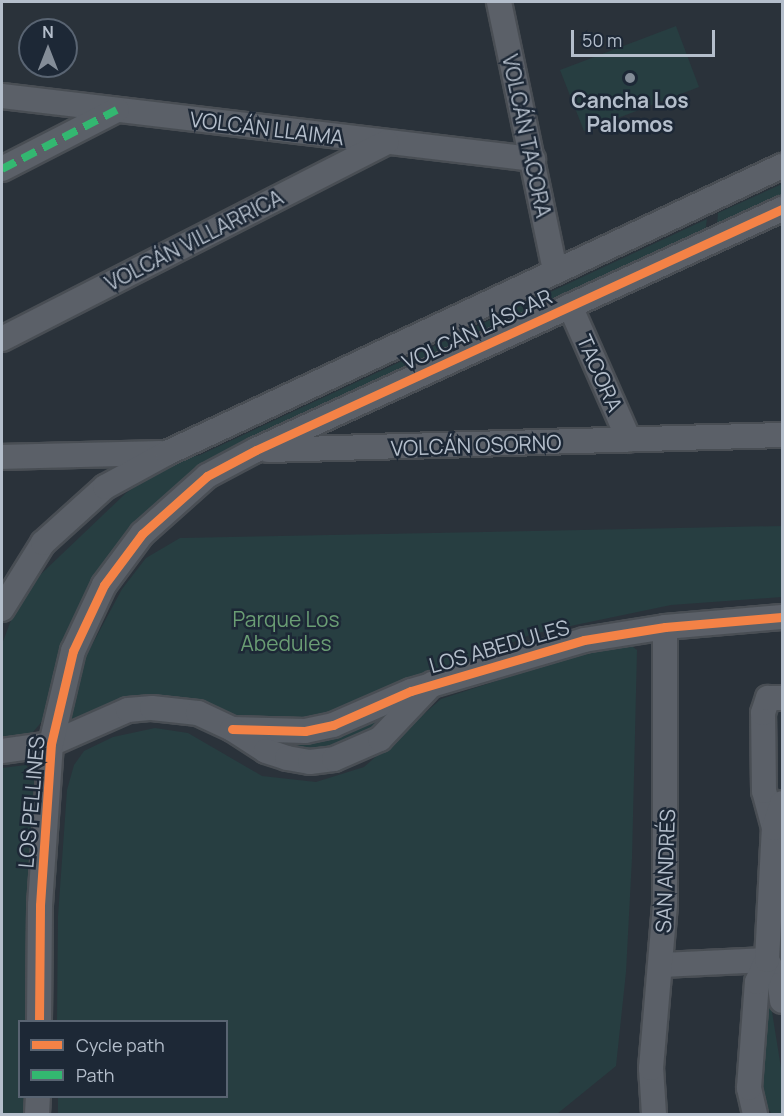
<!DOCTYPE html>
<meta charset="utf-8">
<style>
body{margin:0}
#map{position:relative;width:784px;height:1116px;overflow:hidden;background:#2a323a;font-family:Manrope,sans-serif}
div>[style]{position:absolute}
.green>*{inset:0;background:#273e41}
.roads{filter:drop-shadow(2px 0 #494e54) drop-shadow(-2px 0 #494e54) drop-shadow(0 2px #494e54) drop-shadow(0 -2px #494e54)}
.minor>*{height:24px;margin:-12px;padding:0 12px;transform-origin:12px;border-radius:12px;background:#5b6068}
.quiet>*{height:8px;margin-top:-4px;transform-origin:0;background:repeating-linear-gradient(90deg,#33b770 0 15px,transparent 0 23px)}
.cycleway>*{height:9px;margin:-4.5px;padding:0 4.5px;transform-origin:4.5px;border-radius:4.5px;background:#f48246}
.dots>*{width:16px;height:16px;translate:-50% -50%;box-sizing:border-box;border:3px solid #1d2836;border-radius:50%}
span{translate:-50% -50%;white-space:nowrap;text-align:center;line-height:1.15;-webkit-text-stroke:5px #1d2836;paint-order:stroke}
.poi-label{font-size:21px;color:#b4becb;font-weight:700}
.street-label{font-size:21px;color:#b4becb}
.park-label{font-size:21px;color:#6a9d74}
.frame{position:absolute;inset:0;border:3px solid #b4becb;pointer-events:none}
.legend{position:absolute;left:18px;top:1020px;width:210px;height:78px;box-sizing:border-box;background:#1d2836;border:2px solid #596472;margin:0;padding:8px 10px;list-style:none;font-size:18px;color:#b4becb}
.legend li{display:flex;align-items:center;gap:12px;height:30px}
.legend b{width:30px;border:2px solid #596472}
.north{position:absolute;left:18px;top:18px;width:60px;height:60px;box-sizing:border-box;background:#1d2836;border:2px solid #596472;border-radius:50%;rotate:0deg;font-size:16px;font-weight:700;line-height:24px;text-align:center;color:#b4becb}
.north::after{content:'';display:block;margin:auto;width:21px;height:27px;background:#848d98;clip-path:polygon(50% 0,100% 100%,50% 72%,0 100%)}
.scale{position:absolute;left:571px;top:30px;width:144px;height:27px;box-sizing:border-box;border:3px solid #b4becb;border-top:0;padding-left:8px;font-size:18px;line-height:21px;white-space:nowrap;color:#b4becb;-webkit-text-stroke:4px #1d2836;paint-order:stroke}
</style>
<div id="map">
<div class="green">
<i style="clip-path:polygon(676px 26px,699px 87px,584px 131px,560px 70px)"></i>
<i style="clip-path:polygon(782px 184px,782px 198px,717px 227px,718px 213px)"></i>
<i style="clip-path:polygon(707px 219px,705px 232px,191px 475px,159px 502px,124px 540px,89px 588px,55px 666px,45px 718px,33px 732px,2px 740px,2px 644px,13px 615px,40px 575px,126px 493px,170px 462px,200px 455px)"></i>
<i style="clip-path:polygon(782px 526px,782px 597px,671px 605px,532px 634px,336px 717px,255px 726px,200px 706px,61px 732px,86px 656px,122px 589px,146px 558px,180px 538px)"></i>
<i style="clip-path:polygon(629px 644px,637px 650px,632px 858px,626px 972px,616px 1066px,557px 1114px,58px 1114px,58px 1097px,226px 1096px,226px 1022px,57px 1022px,58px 916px,67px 790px,74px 765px,84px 751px,113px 737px,155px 728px,188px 733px,262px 776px,316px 782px,364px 767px,441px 699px,591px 650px)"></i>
<i style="clip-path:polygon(410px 699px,369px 735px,327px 751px,284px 750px,266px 739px,300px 744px,360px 724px)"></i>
<i style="clip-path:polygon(26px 765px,42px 784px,29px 1021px,20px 1022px,20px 1096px,29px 1097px,28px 1114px,2px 1114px,2px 768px)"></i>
<i style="clip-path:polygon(768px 987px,782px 1074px,782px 1114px,772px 1114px,758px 1095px)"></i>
</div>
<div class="roads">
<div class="minor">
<i style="left:499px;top:2px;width:275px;rotate:78.2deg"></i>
<i style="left:2px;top:96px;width:535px;rotate:6.77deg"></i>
<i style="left:2px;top:169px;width:129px;rotate:-27.2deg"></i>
<i style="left:570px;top:306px;width:146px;rotate:66.2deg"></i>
<i style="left:2px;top:339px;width:432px;rotate:-27.1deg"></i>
<i style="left:268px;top:450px;width:514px;rotate:-1.67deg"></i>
<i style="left:2px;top:457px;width:159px;rotate:-1.4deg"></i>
<i style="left:2px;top:609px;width:78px;rotate:-58.2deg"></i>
<i style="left:43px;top:543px;width:84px;rotate:-42.1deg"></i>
<i style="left:105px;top:487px;width:71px;rotate:-28.7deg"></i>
<i style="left:167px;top:453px;width:679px;rotate:-25.02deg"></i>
<i style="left:232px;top:729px;width:73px;rotate:1.6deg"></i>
<i style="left:305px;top:731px;width:29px;rotate:-12deg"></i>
<i style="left:333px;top:725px;width:85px;rotate:-23.6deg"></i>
<i style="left:411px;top:691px;width:180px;rotate:-16.4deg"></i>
<i style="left:584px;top:640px;width:82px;rotate:-9.1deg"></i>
<i style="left:665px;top:627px;width:117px;rotate:-4.9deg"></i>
<i style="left:2px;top:751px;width:49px;rotate:-8.1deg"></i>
<i style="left:51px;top:744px;width:84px;rotate:-23.8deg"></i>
<i style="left:128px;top:710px;width:24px;rotate:-5deg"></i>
<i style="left:152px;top:708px;width:46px;rotate:6.2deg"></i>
<i style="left:198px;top:713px;width:38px;rotate:25deg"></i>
<i style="left:232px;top:729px;width:40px;rotate:32.9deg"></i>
<i style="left:266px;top:751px;width:22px;rotate:18deg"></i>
<i style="left:287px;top:758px;width:23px;rotate:10deg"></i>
<i style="left:310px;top:762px;width:24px;rotate:-7deg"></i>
<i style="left:334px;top:759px;width:50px;rotate:-23.5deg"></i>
<i style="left:380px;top:739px;width:76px;rotate:-46.6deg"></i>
<i style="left:774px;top:828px;width:38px;rotate:-105deg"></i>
<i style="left:764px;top:791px;width:78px;rotate:-90.7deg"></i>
<i style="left:763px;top:713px;width:16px;rotate:-72deg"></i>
<i style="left:768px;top:698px;width:14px"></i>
<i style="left:662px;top:965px;width:105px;rotate:-2.7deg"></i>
<i style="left:767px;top:960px;width:28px;rotate:63deg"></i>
<i style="left:780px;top:985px;width:16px;rotate:83deg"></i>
<i style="left:39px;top:1022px;width:117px;rotate:-89.5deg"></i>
<i style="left:40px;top:905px;width:161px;rotate:-86.1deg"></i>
<i style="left:51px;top:744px;width:96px;rotate:-76.7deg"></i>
<i style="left:73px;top:651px;width:73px;rotate:-64.8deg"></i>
<i style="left:104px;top:585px;width:64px;rotate:-53.3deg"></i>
<i style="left:142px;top:534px;width:87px;rotate:-41.7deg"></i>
<i style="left:207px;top:476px;width:55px;rotate:-28deg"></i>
<i style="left:256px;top:450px;width:579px;rotate:-24.62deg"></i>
<i style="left:37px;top:1114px;width:18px;rotate:-87deg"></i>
<i style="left:654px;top:1114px;width:46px;rotate:-93.7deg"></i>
<i style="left:651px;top:1068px;width:165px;rotate:-85.1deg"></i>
<i style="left:665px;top:904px;width:277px;rotate:-90deg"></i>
<i style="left:755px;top:1114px;width:27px;rotate:-103deg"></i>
<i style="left:749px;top:1088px;width:106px;rotate:-85.7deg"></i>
<i style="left:757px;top:982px;width:24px;rotate:-66deg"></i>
<i style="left:767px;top:960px;width:132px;rotate:-87deg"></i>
<i style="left:774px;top:828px;width:26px;rotate:-72deg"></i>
</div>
</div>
<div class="quiet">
<i style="left:2px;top:169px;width:129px;rotate:-27.2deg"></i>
</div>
<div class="cycleway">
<i style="left:232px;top:729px;width:73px;rotate:1.6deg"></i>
<i style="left:305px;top:731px;width:29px;rotate:-12deg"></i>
<i style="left:333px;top:725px;width:85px;rotate:-23.6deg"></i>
<i style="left:411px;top:691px;width:180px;rotate:-16.4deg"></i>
<i style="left:584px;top:640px;width:82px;rotate:-9.1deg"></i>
<i style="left:665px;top:627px;width:117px;rotate:-4.9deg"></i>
<i style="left:39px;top:1022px;width:117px;rotate:-89.5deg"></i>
<i style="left:40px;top:905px;width:161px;rotate:-86.1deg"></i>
<i style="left:51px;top:744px;width:96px;rotate:-76.7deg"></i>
<i style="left:73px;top:651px;width:73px;rotate:-64.8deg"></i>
<i style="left:104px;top:585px;width:64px;rotate:-53.3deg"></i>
<i style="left:142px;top:534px;width:87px;rotate:-41.7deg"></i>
<i style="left:207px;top:476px;width:55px;rotate:-28deg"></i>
<i style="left:256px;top:450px;width:579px;rotate:-24.62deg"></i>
</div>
<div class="dots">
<i style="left:630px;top:78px;background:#848d98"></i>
</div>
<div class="poi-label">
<span style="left:630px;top:112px">Cancha Los<br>Palomos</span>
</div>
<div class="street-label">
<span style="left:267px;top:128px;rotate:7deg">VOLCÁN LLAIMA</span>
<span style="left:527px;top:136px;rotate:78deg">VOLCÁN TACORA</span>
<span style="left:194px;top:240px;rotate:-27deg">VOLCÁN VILLARRICA</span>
<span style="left:477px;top:329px;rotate:-25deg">VOLCÁN LÁSCAR</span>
<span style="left:600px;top:373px;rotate:66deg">TACORA</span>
<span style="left:476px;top:445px;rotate:-2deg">VOLCÁN OSORNO</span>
<span style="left:499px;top:646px;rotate:-16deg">LOS ABEDULES</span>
<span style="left:31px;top:802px;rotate:-85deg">LOS PELLINES</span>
<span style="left:665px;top:871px;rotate:-88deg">SAN ANDRÉS</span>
</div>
<div class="park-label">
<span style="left:286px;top:631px">Parque Los<br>Abedules</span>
</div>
<div class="frame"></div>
<ul class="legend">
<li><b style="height:8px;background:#f48246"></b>Cycle path</li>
<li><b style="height:8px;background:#33b770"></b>Path</li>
</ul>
<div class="north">N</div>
<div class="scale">50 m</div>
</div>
